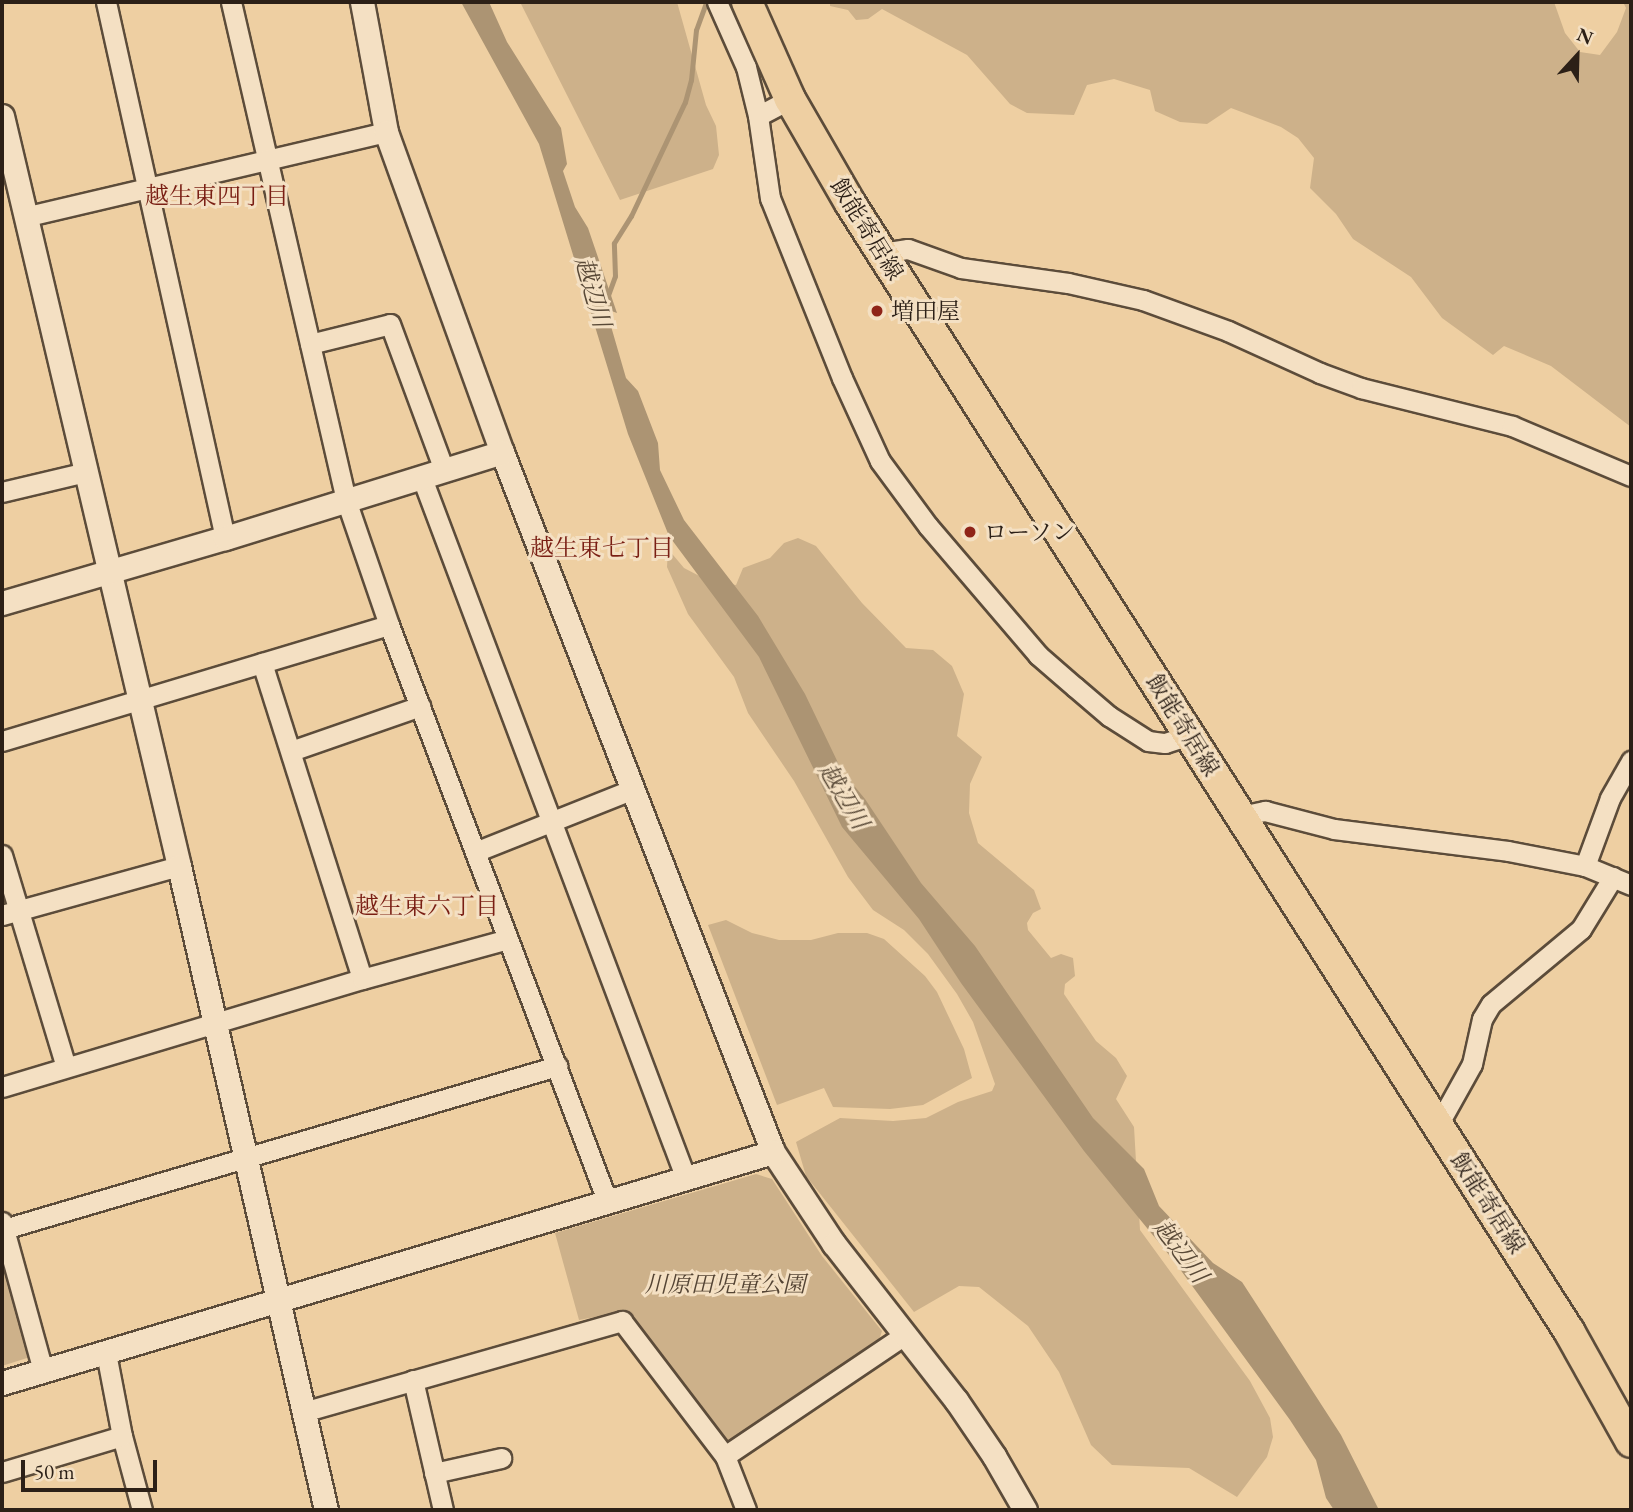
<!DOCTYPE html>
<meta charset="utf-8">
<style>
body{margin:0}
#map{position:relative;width:1633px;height:1512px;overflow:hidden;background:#eecfa2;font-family:"EB Garamond","Noto Serif JP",serif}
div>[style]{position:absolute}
.green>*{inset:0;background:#cdb18a}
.water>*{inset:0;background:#ac9473}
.stream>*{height:5px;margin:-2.5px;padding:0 2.5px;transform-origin:2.5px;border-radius:2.5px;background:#ac9473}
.roads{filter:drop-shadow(2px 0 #5c4c3a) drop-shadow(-2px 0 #5c4c3a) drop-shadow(0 2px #5c4c3a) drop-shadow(0 -2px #5c4c3a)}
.minor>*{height:19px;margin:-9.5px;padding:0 9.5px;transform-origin:9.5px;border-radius:9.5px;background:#f4e0c3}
.tertiary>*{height:23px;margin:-11.5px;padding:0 11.5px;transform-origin:11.5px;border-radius:11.5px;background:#f4e0c3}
.primary>*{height:30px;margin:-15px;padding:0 15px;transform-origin:15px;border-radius:15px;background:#eecfa2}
.dots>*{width:19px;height:19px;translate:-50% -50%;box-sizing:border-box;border:4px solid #f4e0c3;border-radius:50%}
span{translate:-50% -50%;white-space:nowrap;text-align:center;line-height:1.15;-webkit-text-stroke:6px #f4e0c3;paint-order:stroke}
.street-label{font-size:23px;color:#2c2017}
.poi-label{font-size:23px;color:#2c2017}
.left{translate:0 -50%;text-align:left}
.park-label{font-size:23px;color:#544434;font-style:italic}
.neighbourhood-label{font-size:24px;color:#7a1f14}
.water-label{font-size:24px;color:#594937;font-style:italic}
.frame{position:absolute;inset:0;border:4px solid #2c2017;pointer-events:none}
.north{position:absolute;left:1542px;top:21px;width:70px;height:70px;-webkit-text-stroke:5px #f4e0c3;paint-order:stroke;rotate:22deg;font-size:19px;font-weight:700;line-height:28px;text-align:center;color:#2c2017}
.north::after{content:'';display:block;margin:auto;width:24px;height:32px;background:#2c2017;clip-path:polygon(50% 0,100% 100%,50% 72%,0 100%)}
.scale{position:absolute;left:21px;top:1460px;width:136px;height:32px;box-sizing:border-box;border:4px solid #2c2017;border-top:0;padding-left:9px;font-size:21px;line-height:24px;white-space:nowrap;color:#2c2017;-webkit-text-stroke:5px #f4e0c3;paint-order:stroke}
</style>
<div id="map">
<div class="green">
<i style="clip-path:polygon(520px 2px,677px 2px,706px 105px,716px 126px,719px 155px,713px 169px,620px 200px)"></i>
<i style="clip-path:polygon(830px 2px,1554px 2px,1565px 33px,1580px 52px,1600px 55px,1617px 32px,1626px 8px,1623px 2px,1631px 2px,1631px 427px,1551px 366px,1504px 346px,1493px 355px,1442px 318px,1411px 277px,1353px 239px,1336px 214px,1310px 188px,1314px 158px,1298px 138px,1281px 127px,1231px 108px,1207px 124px,1180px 122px,1155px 111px,1150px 90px,1114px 79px,1087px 85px,1074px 115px,1027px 113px,1010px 104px,967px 55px,882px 9px,868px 19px,856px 20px,848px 10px,830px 6px)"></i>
<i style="clip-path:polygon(798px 538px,816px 546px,862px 603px,906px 648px,933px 650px,952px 666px,964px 694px,957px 736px,982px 757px,970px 784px,969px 813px,978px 843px,1034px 890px,1041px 909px,1033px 913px,1027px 923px,1028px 930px,1051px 958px,1061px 954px,1073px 958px,1075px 976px,1065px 984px,1064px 994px,1096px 1041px,1116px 1058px,1127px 1076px,1116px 1099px,1134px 1127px,1140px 1230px,1250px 1381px,1270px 1418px,1273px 1437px,1267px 1457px,1237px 1497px,1189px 1468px,1112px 1465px,1091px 1445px,1059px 1372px,1028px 1326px,979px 1287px,959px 1286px,914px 1312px,806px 1176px,796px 1142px,840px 1118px,893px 1121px,926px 1118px,958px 1102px,992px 1091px,995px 1084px,973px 1022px,957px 994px,928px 954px,904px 930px,873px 910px,848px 877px,794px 781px,748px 713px,734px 677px,688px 614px,667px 567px,668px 549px,684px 568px,709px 581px,736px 585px,743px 568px,770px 558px,784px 543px)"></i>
<i style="clip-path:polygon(726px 920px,752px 933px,779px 940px,811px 940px,838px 933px,867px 933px,884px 939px,925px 976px,937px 992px,964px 1049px,972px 1078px,923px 1105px,890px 1109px,833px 1107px,824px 1088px,777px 1105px,708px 925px)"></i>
<i style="clip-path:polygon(756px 1174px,772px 1179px,822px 1256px,882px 1331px,879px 1340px,732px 1442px,723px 1440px,626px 1311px,579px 1320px,555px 1233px)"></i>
<i style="clip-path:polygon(2px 1262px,29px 1352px,27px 1358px,2px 1366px)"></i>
</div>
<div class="water">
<i style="clip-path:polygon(461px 2px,489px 2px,507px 42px,561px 128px,567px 164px,563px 171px,575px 207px,588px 228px,617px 313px,606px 309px,626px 378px,638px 391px,658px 443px,660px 470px,684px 520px,758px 616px,805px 694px,842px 771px,865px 799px,921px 883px,975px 946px,1093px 1118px,1144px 1169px,1159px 1206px,1213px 1263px,1242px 1282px,1341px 1435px,1379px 1510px,1334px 1510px,1326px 1498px,1316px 1460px,1290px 1420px,1174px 1261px,1084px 1151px,961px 983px,919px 919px,842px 827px,759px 657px,669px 536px,628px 434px,539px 144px)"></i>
</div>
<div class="stream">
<i style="left:607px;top:298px;width:23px;rotate:-70deg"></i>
<i style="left:615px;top:276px;width:33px;rotate:-92deg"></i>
<i style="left:614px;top:243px;width:32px;rotate:-58deg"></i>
<i style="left:631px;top:216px;width:126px;rotate:-64.7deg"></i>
<i style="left:685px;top:102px;width:23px;rotate:-75deg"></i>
<i style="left:691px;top:80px;width:50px;rotate:-84.3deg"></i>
<i style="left:696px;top:30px;width:30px;rotate:-70deg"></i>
</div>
<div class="roads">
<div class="minor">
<i style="left:106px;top:2px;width:549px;rotate:77.48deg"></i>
<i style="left:231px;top:2px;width:511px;rotate:77deg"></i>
<i style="left:346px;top:500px;width:132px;rotate:71deg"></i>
<i style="left:389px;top:625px;width:618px;rotate:69.25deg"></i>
<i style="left:717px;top:2px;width:71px;rotate:66deg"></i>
<i style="left:746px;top:67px;width:50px;rotate:76.2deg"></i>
<i style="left:790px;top:99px;width:36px;rotate:152deg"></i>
<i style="left:758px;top:116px;width:83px;rotate:81.7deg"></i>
<i style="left:770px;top:198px;width:194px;rotate:68.2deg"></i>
<i style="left:842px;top:378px;width:91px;rotate:65.4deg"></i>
<i style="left:880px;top:461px;width:81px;rotate:53.6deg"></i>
<i style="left:928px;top:526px;width:170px;rotate:49.5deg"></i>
<i style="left:1038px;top:655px;width:49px;rotate:40.9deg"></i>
<i style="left:1075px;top:687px;width:45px;rotate:40.5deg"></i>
<i style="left:1109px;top:716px;width:46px;rotate:32.7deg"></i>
<i style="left:1148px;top:741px;width:17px;rotate:7deg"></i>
<i style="left:1165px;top:743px;width:25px;rotate:-18deg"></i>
<i style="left:28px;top:216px;width:368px;rotate:-13.2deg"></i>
<i style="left:882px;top:253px;width:26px;rotate:-9deg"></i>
<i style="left:908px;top:249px;width:56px;rotate:19.7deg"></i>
<i style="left:961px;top:268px;width:108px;rotate:8deg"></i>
<i style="left:1068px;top:283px;width:77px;rotate:12.8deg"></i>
<i style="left:1143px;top:300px;width:90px;rotate:20deg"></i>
<i style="left:1228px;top:331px;width:101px;rotate:24.5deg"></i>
<i style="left:1320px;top:373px;width:44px;rotate:20.1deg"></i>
<i style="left:1361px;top:388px;width:156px;rotate:14.1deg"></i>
<i style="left:1512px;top:426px;width:129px;rotate:22.8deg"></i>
<i style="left:310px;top:344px;width:82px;rotate:-14deg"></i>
<i style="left:390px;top:324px;width:156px;rotate:69.7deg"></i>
<i style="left:422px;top:478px;width:749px;rotate:69.36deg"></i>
<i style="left:2px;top:492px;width:86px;rotate:-13.4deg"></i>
<i style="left:262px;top:663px;width:331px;rotate:72.4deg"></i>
<i style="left:2px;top:741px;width:404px;rotate:-16.7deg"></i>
<i style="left:291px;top:751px;width:137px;rotate:-19.2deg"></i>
<i style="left:1241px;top:816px;width:25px;rotate:-12deg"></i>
<i style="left:1265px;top:811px;width:71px;rotate:14.6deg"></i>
<i style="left:1334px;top:829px;width:175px;rotate:7.2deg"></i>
<i style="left:1508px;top:851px;width:78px;rotate:11deg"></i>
<i style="left:1585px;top:866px;width:50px;rotate:22.4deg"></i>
<i style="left:475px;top:852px;width:168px;rotate:-21.7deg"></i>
<i style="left:2px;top:855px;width:221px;rotate:73.2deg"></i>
<i style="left:1585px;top:866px;width:72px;rotate:-69.8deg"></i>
<i style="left:1610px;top:798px;width:43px;rotate:-60.4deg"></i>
<i style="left:2px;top:915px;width:184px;rotate:-15.5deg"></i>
<i style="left:2px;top:1087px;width:376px;rotate:-16.7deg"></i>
<i style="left:362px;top:979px;width:151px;rotate:-15.3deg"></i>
<i style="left:1438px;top:1125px;width:70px;rotate:-60.9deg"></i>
<i style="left:1472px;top:1064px;width:46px;rotate:-77.5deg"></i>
<i style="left:1482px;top:1019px;width:17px;rotate:-59deg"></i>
<i style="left:1491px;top:1004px;width:117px;rotate:-39.8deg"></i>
<i style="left:1581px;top:929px;width:61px;rotate:-58.4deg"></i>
<i style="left:2px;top:1222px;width:155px;rotate:74.6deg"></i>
<i style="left:4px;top:1229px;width:577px;rotate:-16.42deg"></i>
<i style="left:106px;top:1353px;width:85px;rotate:79.1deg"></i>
<i style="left:122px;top:1436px;width:77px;rotate:74.9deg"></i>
<i style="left:413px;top:1380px;width:133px;rotate:77deg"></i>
<i style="left:303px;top:1412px;width:332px;rotate:-15.9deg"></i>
<i style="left:622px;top:1321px;width:170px;rotate:52.7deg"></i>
<i style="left:725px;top:1456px;width:58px;rotate:68.7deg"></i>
<i style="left:725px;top:1456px;width:218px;rotate:-34deg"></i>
<i style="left:2px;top:1472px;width:125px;rotate:-16.7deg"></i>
<i style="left:434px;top:1473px;width:69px;rotate:-12.6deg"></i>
</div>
<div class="tertiary">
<i style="left:362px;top:2px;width:132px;rotate:79.5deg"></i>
<i style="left:386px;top:132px;width:340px;rotate:70.1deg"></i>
<i style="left:502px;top:452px;width:751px;rotate:68.84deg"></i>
<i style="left:773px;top:1152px;width:110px;rotate:56.5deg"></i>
<i style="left:834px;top:1244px;width:198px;rotate:52deg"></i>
<i style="left:956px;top:1400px;width:68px;rotate:55.8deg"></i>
<i style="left:994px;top:1456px;width:62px;rotate:60.1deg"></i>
<i style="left:2px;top:116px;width:771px;rotate:76.72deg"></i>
<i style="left:179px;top:866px;width:661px;rotate:77.14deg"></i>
<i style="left:2px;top:603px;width:232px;rotate:-16.3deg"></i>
<i style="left:225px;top:538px;width:290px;rotate:-17.2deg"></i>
<i style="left:2px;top:1383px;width:805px;rotate:-16.68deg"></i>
</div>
<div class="primary">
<i style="left:747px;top:2px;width:106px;rotate:66.1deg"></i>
<i style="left:790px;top:99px;width:120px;rotate:60deg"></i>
<i style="left:850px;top:203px;width:1338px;rotate:57.49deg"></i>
<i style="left:1569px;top:1331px;width:127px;rotate:60.8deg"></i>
</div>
</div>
<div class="dots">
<i style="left:877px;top:311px;background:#8f2418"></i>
<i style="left:970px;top:532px;background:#8f2418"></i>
</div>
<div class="street-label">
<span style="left:867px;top:229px;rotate:58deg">飯能寄居線</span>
<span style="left:1183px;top:725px;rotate:58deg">飯能寄居線</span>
<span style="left:1488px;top:1203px;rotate:57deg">飯能寄居線</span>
</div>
<div class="poi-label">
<span class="left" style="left:891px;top:311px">増田屋</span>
<span class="left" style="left:984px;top:532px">ローソン</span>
</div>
<div class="park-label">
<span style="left:725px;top:1284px">川原田児童公園</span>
</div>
<div class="neighbourhood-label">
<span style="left:217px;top:196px">越生東四丁目</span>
<span style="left:602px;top:548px">越生東七丁目</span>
<span style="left:427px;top:906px">越生東六丁目</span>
</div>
<div class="water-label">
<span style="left:593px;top:292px;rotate:74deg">越辺川</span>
<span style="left:844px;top:796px;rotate:59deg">越辺川</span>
<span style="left:1181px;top:1251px;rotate:53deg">越辺川</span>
</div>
<div class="frame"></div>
<div class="north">N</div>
<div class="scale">50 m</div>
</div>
